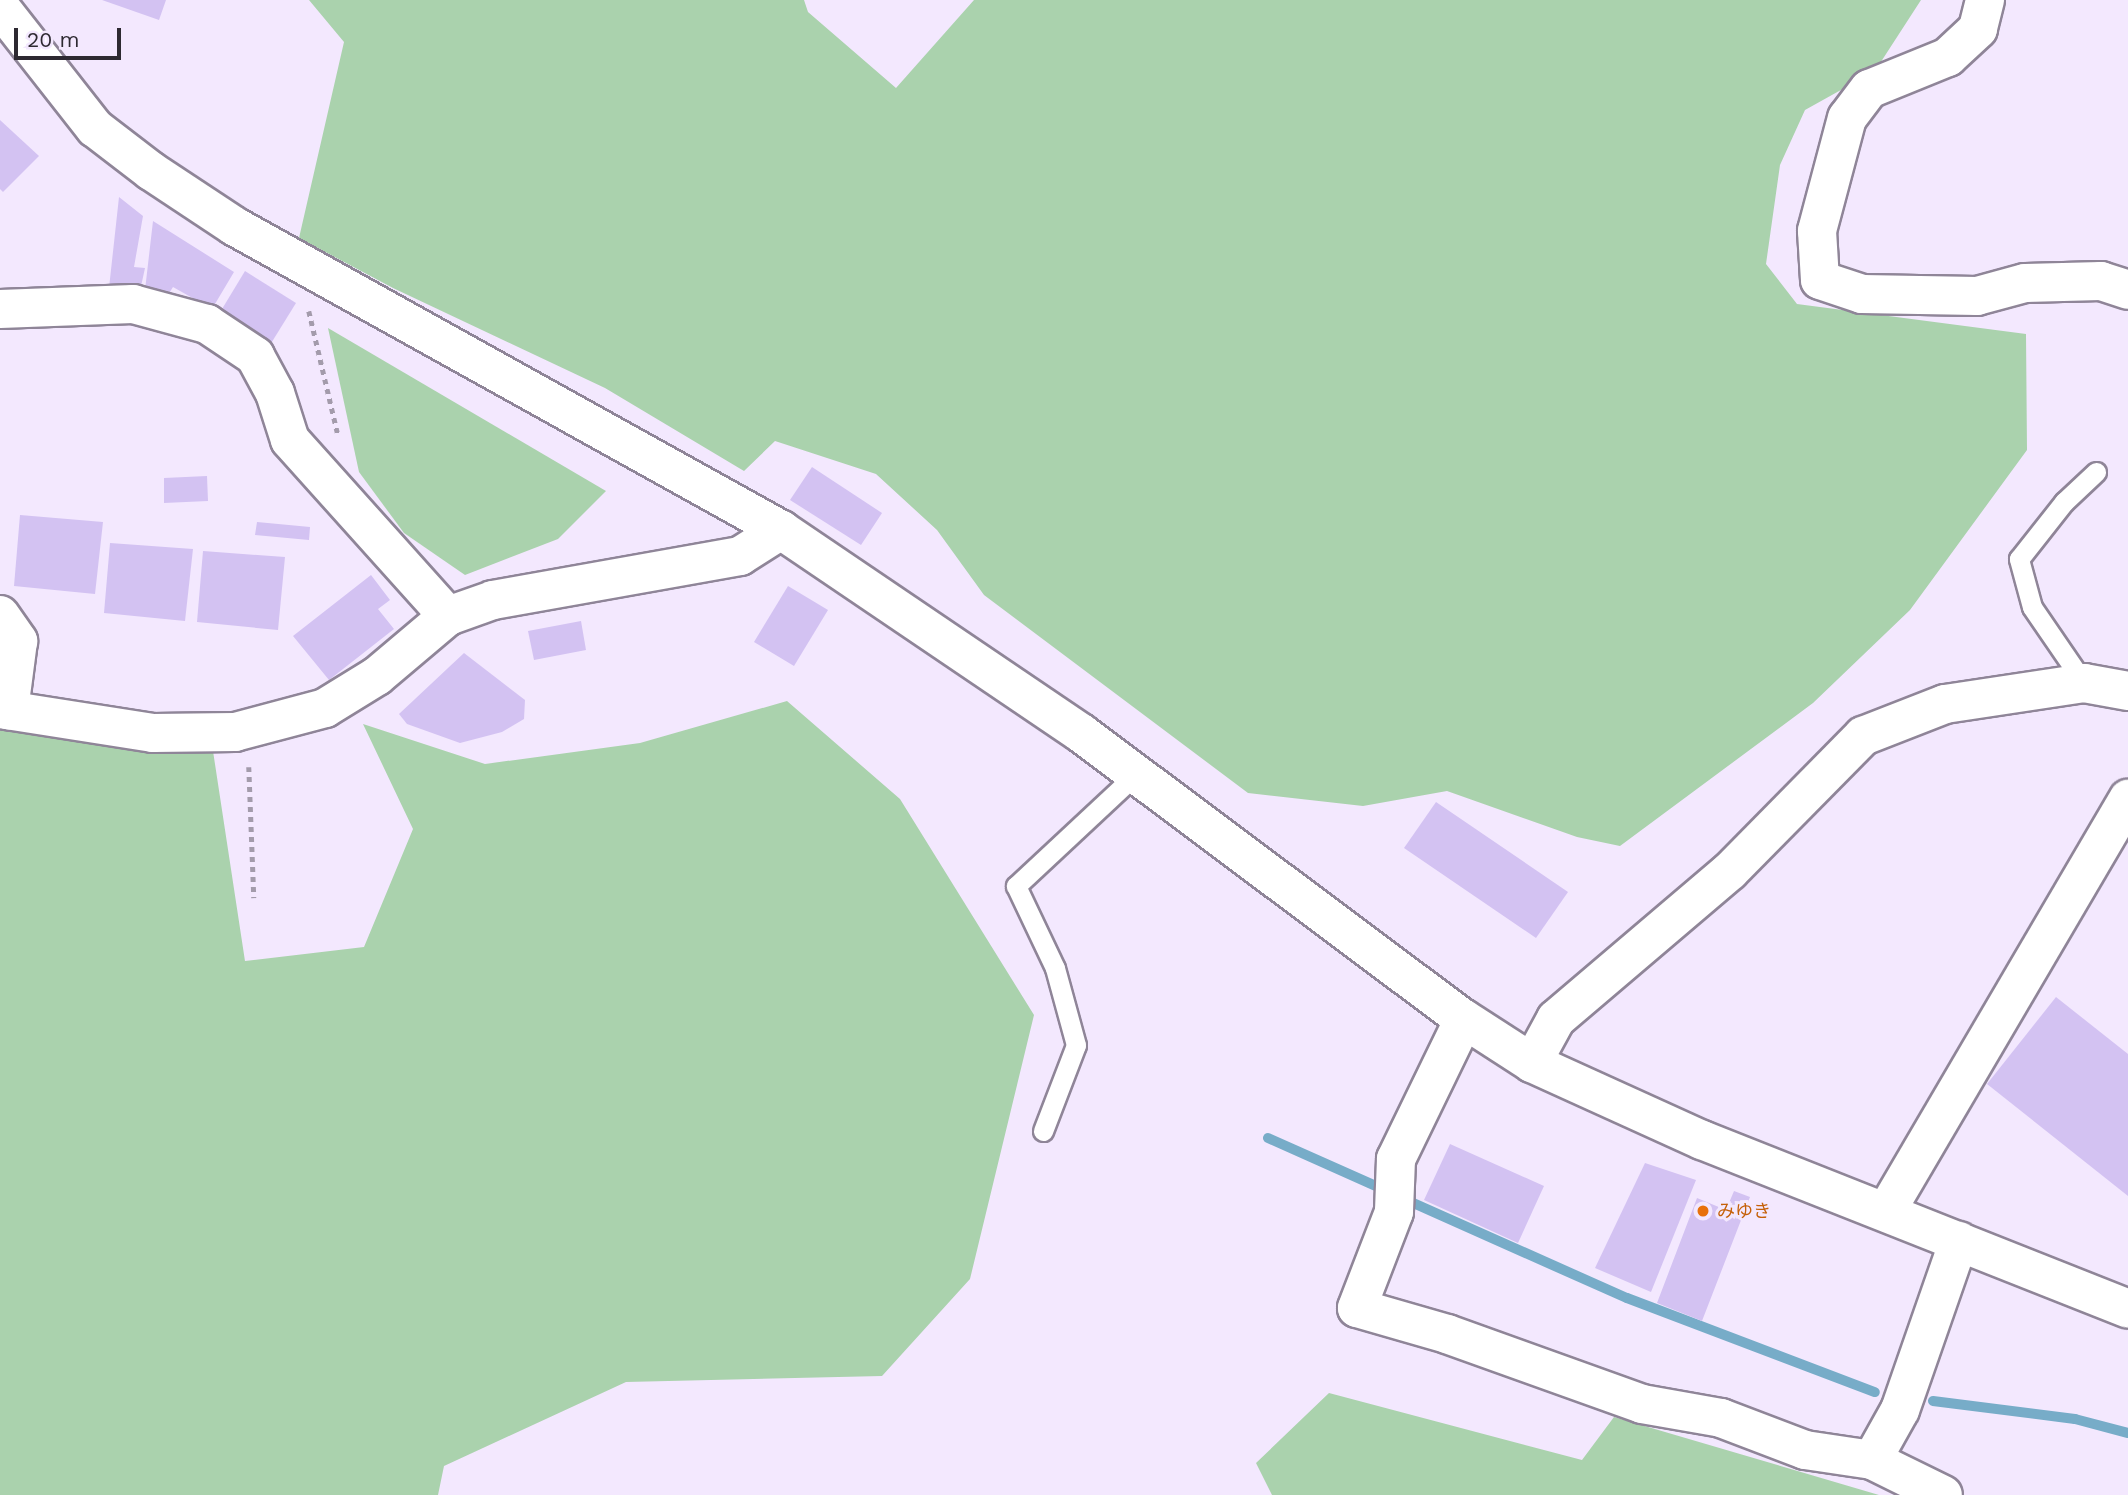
<!DOCTYPE html>
<meta charset="utf-8">
<style>
body{margin:0}
#map{position:relative;width:2128px;height:1495px;overflow:hidden;background:#f3e8fe;font-family:"Work Sans","Noto Sans JP",sans-serif}
div>[style]{position:absolute}
.green>*{inset:0;background:#aad2ad}
.stream>*{height:10px;margin:-5px;padding:0 5px;transform-origin:5px;border-radius:5px;background:#77acc8}
.building>*{inset:0;background:#d3c2f2}
.path>*{height:4.5px;margin-top:-2.25px;transform-origin:0;background:repeating-linear-gradient(90deg,#a39bab 0 5px,transparent 0 10px)}
.roads{filter:drop-shadow(2px 0 #8f8598) drop-shadow(-2px 0 #8f8598) drop-shadow(0 2px #8f8598) drop-shadow(0 -2px #8f8598)}
.service>*{height:19px;margin:-9.5px;padding:0 9.5px;transform-origin:9.5px;border-radius:9.5px;background:#fff}
.minor>*{height:38px;margin:-19px;padding:0 19px;transform-origin:19px;border-radius:19px;background:#fff}
.tertiary>*{height:38px;margin:-19px;padding:0 19px;transform-origin:19px;border-radius:19px;background:#fff}
.dots>*{width:19px;height:19px;translate:-50% -50%;box-sizing:border-box;border:4px solid #f3e8fe;border-radius:50%}
span{translate:-50% -50%;white-space:nowrap;text-align:center;line-height:1.15;-webkit-text-stroke:6px #f3e8fe;paint-order:stroke}
.food-label{font-size:18px;color:#c56008}
.left{translate:0 -50%;text-align:left}
.scale{position:absolute;left:14px;top:28px;width:107px;height:32px;box-sizing:border-box;border:4px solid #2d2931;border-top:0;padding-left:9px;font-size:21px;line-height:24px;white-space:nowrap;color:#2d2931;-webkit-text-stroke:5px #f3e8fe;paint-order:stroke}
</style>
<div id="map">
<div class="green">
<i style="clip-path:polygon(309px 0,804px 0,808px 12px,896px 88px,974px 0,1921px 0,1875px 71px,1805px 110px,1780px 165px,1766px 264px,1797px 304px,2026px 334px,2027px 450px,1910px 610px,1813px 703px,1620px 846px,1577px 837px,1447px 791px,1363px 806px,1248px 793px,984px 595px,937px 530px,876px 474px,775px 441px,744px 471px,605px 388px,393px 288px,299px 238px,344px 42px)"></i>
<i style="clip-path:polygon(328px 328px,606px 491px,558px 539px,465px 575px,404px 533px,359px 472px)"></i>
<i style="clip-path:polygon(787px 701px,900px 799px,1034px 1015px,970px 1279px,882px 1376px,626px 1382px,444px 1466px,438px 1495px,0 1495px,0 725px,213px 751px,245px 961px,364px 947px,413px 829px,363px 724px,485px 764px,640px 743px)"></i>
<i style="clip-path:polygon(1329px 1393px,1582px 1460px,1614px 1417px,1879px 1495px,1272px 1495px,1256px 1463px)"></i>
</div>
<div class="stream">
<i style="left:1268px;top:1138px;width:130px;rotate:24deg"></i>
<i style="left:1402px;top:1198px;width:246px;rotate:24deg"></i>
<i style="left:1627px;top:1298px;width:265px;rotate:20.8deg"></i>
<i style="left:1933px;top:1401px;width:143px;rotate:7.2deg"></i>
<i style="left:2075px;top:1419px;width:55px;rotate:14.8deg"></i>
</div>
<div class="building">
<i style="clip-path:polygon(102px 0,166px 0,159px 20px)"></i>
<i style="clip-path:polygon(0 120px,39px 156px,3px 192px,0 189px)"></i>
<i style="clip-path:polygon(119px 197px,143px 216px,134px 267px,145px 268px,140px 291px,109px 288px)"></i>
<i style="clip-path:polygon(153px 221px,234px 272px,212px 309px,173px 287px,166px 298px,145px 290px)"></i>
<i style="clip-path:polygon(245px 271px,296px 303px,270px 345px,219px 314px)"></i>
<i style="clip-path:polygon(812px 467px,882px 513px,861px 545px,790px 500px)"></i>
<i style="clip-path:polygon(207px 476px,208px 501px,164px 503px,164px 478px)"></i>
<i style="clip-path:polygon(20px 515px,103px 522px,95px 594px,14px 586px)"></i>
<i style="clip-path:polygon(257px 522px,310px 527px,309px 540px,255px 535px)"></i>
<i style="clip-path:polygon(110px 543px,193px 549px,185px 621px,104px 613px)"></i>
<i style="clip-path:polygon(203px 551px,285px 557px,278px 630px,197px 622px)"></i>
<i style="clip-path:polygon(371px 575px,390px 600px,378px 609px,394px 629px,329px 680px,293px 636px)"></i>
<i style="clip-path:polygon(788px 586px,828px 610px,794px 666px,754px 642px)"></i>
<i style="clip-path:polygon(581px 621px,586px 650px,534px 660px,528px 631px)"></i>
<i style="clip-path:polygon(464px 653px,525px 700px,524px 719px,502px 732px,460px 743px,407px 724px,399px 714px)"></i>
<i style="clip-path:polygon(1436px 802px,1568px 892px,1536px 938px,1404px 848px)"></i>
<i style="clip-path:polygon(2056px 997px,2128px 1054px,2128px 1196px,1987px 1084px)"></i>
<i style="clip-path:polygon(1450px 1144px,1544px 1186px,1518px 1243px,1424px 1200px)"></i>
<i style="clip-path:polygon(1645px 1163px,1696px 1180px,1651px 1292px,1595px 1268px)"></i>
<i style="clip-path:polygon(1734px 1191px,1750px 1197px,1702px 1321px,1657px 1303px,1697px 1198px,1726px 1210px)"></i>
</div>
<div class="path">
<i style="left:309px;top:311px;width:127px;rotate:76.8deg"></i>
<i style="left:249px;top:767px;width:131px;rotate:87.8deg"></i>
</div>
<div class="roads">
<div class="service">
<i style="left:2084px;top:683px;width:92px;rotate:-124.4deg"></i>
<i style="left:2032px;top:607px;width:50px;rotate:-105.2deg"></i>
<i style="left:2019px;top:559px;width:73px;rotate:-51.7deg"></i>
<i style="left:2064px;top:502px;width:44px;rotate:-43.2deg"></i>
<i style="left:1043px;top:1131px;width:92px;rotate:-69deg"></i>
<i style="left:1076px;top:1045px;width:80px;rotate:-105.3deg"></i>
<i style="left:1055px;top:968px;width:91px;rotate:-115.4deg"></i>
<i style="left:1016px;top:886px;width:164px;rotate:-43deg"></i>
</div>
<div class="minor">
<i style="left:1985px;top:0;width:30px;rotate:104deg"></i>
<i style="left:1978px;top:29px;width:41px;rotate:137deg"></i>
<i style="left:1948px;top:57px;width:85px;rotate:157.9deg"></i>
<i style="left:1869px;top:89px;width:36px;rotate:127deg"></i>
<i style="left:1847px;top:118px;width:117px;rotate:104.9deg"></i>
<i style="left:1817px;top:231px;width:49px;rotate:86.5deg"></i>
<i style="left:1820px;top:280px;width:44px;rotate:18.4deg"></i>
<i style="left:1862px;top:294px;width:115px;rotate:1deg"></i>
<i style="left:1977px;top:296px;width:50px;rotate:-15.2deg"></i>
<i style="left:2025px;top:283px;width:76px;rotate:-1.5deg"></i>
<i style="left:2101px;top:281px;width:28px;rotate:18deg"></i>
<i style="left:0;top:309px;width:133px;rotate:-2.2deg"></i>
<i style="left:133px;top:304px;width:77px;rotate:15.1deg"></i>
<i style="left:207px;top:324px;width:58px;rotate:33.7deg"></i>
<i style="left:255px;top:356px;width:42px;rotate:61.6deg"></i>
<i style="left:275px;top:393px;width:49px;rotate:72.3deg"></i>
<i style="left:290px;top:440px;width:237px;rotate:48.1deg"></i>
<i style="left:0;top:615px;width:32px;rotate:55deg"></i>
<i style="left:18px;top:641px;width:70px;rotate:97.4deg"></i>
<i style="left:1464px;top:1019px;width:156px;rotate:115.9deg"></i>
<i style="left:1396px;top:1159px;width:53px;rotate:92.2deg"></i>
<i style="left:1394px;top:1212px;width:103px;rotate:111.1deg"></i>
<i style="left:1357px;top:1308px;width:94px;rotate:16.1deg"></i>
<i style="left:1447px;top:1334px;width:207px;rotate:19.7deg"></i>
<i style="left:1642px;top:1404px;width:80px;rotate:10deg"></i>
<i style="left:1721px;top:1418px;width:90px;rotate:20.9deg"></i>
<i style="left:1805px;top:1450px;width:68px;rotate:8.5deg"></i>
<i style="left:1872px;top:1460px;width:79px;rotate:26.2deg"></i>
<i style="left:1532px;top:1063px;width:50px;rotate:-61.4deg"></i>
<i style="left:1556px;top:1019px;width:228px;rotate:-40.4deg"></i>
<i style="left:1730px;top:871px;width:190px;rotate:-45.4deg"></i>
<i style="left:1863px;top:736px;width:88px;rotate:-21.3deg"></i>
<i style="left:1945px;top:704px;width:141px;rotate:-8.6deg"></i>
<i style="left:2084px;top:683px;width:45px;rotate:10.3deg"></i>
<i style="left:1894px;top:1198px;width:463px;rotate:-59.6deg"></i>
<i style="left:1872px;top:1460px;width:57px;rotate:-60.8deg"></i>
<i style="left:1900px;top:1410px;width:179px;rotate:-70.8deg"></i>
</div>
<div class="tertiary">
<i style="left:0;top:7px;width:154px;rotate:51.9deg"></i>
<i style="left:95px;top:128px;width:71px;rotate:37.5deg"></i>
<i style="left:151px;top:171px;width:100px;rotate:33.5deg"></i>
<i style="left:234px;top:226px;width:626px;rotate:29.06deg"></i>
<i style="left:781px;top:530px;width:362px;rotate:34.1deg"></i>
<i style="left:1081px;top:733px;width:478px;rotate:36.8deg"></i>
<i style="left:1464px;top:1019px;width:81px;rotate:32.9deg"></i>
<i style="left:1532px;top:1063px;width:187px;rotate:24.4deg"></i>
<i style="left:1702px;top:1140px;width:458px;rotate:21.6deg"></i>
<i style="left:0;top:709px;width:155px;rotate:8.9deg"></i>
<i style="left:153px;top:733px;width:82px;rotate:-0.7deg"></i>
<i style="left:235px;top:732px;width:93px;rotate:-14.9deg"></i>
<i style="left:325px;top:708px;width:61px;rotate:-31.6deg"></i>
<i style="left:377px;top:676px;width:93px;rotate:-40.2deg"></i>
<i style="left:448px;top:616px;width:48px;rotate:-19.6deg"></i>
<i style="left:493px;top:600px;width:251px;rotate:-10.1deg"></i>
<i style="left:740px;top:556px;width:49px;rotate:-32.4deg"></i>
</div>
</div>
<div class="dots">
<i style="left:1703px;top:1211px;background:#e8710a"></i>
</div>
<div class="food-label">
<span class="left" style="left:1717px;top:1211px">みゆき</span>
</div>
<div class="scale">20 m</div>
</div>
